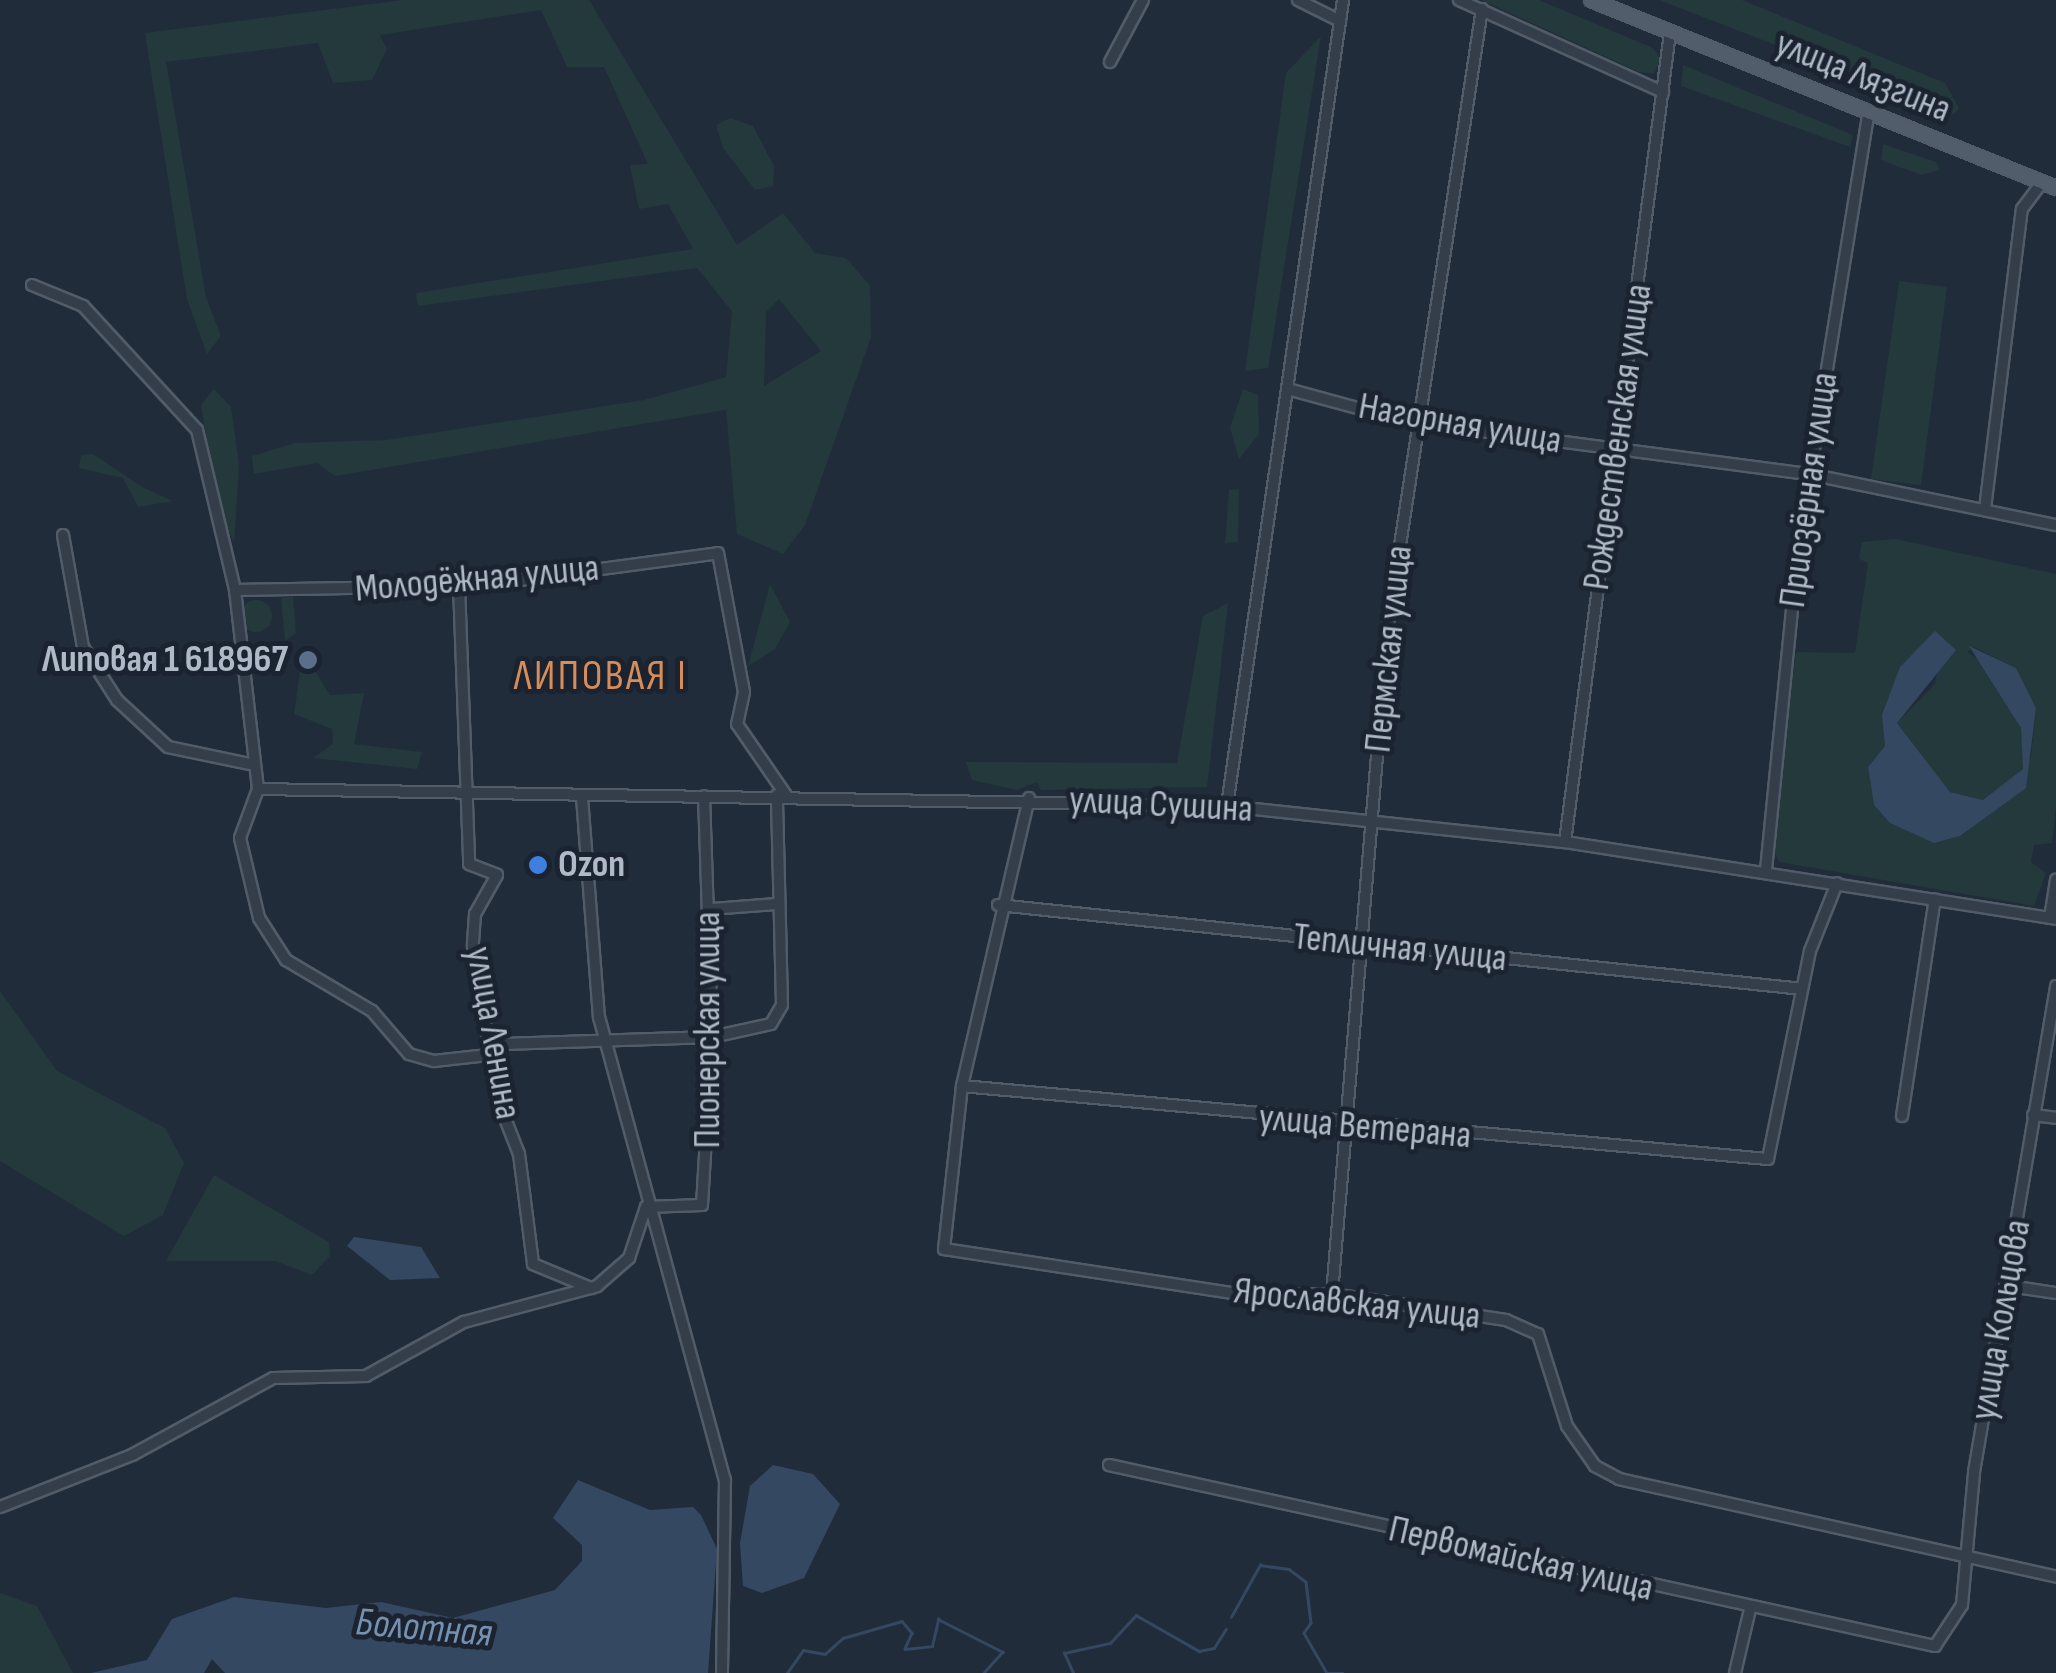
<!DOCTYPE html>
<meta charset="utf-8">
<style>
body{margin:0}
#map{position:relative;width:2056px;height:1673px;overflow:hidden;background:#212c3a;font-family:"Sofia Sans Condensed",sans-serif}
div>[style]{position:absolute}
.green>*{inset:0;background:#23393c}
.round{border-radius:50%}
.water>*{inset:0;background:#344862}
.stream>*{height:2.5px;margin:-1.25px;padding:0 1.25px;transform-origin:1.25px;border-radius:1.25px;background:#344862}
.roads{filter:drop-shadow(2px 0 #525c68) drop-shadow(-2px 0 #525c68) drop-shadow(0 2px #525c68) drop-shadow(0 -2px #525c68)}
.minor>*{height:10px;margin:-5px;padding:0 5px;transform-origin:5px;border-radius:5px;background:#343e4b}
.major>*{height:12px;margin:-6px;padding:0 6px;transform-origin:6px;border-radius:6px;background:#525d6b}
.dots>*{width:28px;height:28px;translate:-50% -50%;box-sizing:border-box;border:5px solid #1a232f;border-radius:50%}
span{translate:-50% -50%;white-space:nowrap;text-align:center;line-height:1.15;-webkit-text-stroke:10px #1a232f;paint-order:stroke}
.street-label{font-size:38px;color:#afb9c7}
.poi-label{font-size:38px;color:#afb9c7;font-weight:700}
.right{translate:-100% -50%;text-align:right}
.left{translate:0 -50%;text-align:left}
.water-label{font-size:40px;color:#7690b0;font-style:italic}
.quarter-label{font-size:42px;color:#d78d5a;letter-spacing:2.5px}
</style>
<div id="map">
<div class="green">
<i style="clip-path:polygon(evenodd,403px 0,589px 0,737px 245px,783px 213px,815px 253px,846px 258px,870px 286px,871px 337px,805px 525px,783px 554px,737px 534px,726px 410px,335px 476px,317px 463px,254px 474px,252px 456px,295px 443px,387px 440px,644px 400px,726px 377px,732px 311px,697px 268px,418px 306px,416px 293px,693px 249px,668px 204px,639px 209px,630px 165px,648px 164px,604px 67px,567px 67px,541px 10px,380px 35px,387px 49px,372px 80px,333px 83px,318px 43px,166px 62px,206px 297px,221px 336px,207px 354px,187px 299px,145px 33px,403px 0,779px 299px,821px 351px,764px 386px,766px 312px,779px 299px)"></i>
<i style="clip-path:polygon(1481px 0,1539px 0,1653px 48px,1661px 59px,1654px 74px,1639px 72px)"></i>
<i style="clip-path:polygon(1659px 0,1742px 0,1945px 83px,1959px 108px,1954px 114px)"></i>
<i style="clip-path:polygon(1321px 36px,1268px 368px,1245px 371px,1286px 73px)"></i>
<i style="clip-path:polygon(1683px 65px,1853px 135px,1850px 147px,1681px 86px)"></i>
<i style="clip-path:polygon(730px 118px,753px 126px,774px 166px,773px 186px,755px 190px,723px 148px,716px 125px)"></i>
<i style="clip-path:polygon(1883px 144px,1936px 162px,1940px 170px,1921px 175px,1881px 160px)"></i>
<i style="clip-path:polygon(1899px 281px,1947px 287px,1921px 485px,1871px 479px)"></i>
<i style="clip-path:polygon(214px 389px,231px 407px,239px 464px,234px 543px,216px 501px,201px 405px)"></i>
<i style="clip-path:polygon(1243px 389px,1258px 395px,1259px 434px,1239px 459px,1230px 428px)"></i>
<i style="clip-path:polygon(93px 454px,142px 487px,173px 501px,138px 507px,123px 478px,79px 468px,81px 455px)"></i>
<i style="clip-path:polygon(1239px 489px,1238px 542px,1225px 543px,1229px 490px)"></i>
<i style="clip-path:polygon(evenodd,1896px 539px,2056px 574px,2056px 808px,2052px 843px,2034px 845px,2031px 862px,2046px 873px,2034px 906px,1779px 862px,1772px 846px,1796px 652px,1855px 653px,1868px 563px,1859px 559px,1862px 542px,1896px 539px,1930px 639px,1940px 660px,1935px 684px,1897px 723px,1950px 792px,1984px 800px,2024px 769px,2021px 728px,1986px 664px,1967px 652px,1974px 647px,2016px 668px,2036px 708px,2031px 756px,2015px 790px,1960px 836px,1938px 842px,1890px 823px,1874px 805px,1868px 767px,1885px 746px,1900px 667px,1930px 639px)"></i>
<i style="clip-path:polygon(770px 584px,790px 622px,775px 649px,748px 666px)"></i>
<i style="clip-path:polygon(293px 596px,296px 633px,285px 641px,281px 598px)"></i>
<i class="round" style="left:240px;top:600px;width:32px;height:32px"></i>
<i style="clip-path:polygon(1228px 603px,1207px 787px,1041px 790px,1037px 782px,1017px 790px,972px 780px,966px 762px,1177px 763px,1203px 616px)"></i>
<i style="clip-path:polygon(315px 671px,330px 695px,364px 693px,354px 744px,422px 752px,417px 769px,313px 758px,333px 744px,332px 729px,294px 714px,300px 672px)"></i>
<i style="clip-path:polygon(0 991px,57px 1071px,165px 1128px,184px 1163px,163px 1215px,124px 1236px,0 1161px)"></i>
<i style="clip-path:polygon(214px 1175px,329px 1242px,330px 1256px,312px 1275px,275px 1261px,166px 1261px)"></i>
<i style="clip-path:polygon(0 1593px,37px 1606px,73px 1673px,0 1673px)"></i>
</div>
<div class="water">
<i style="clip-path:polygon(1935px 631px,1956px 650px,1897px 723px,1950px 792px,1983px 800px,2023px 769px,2021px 728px,1969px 646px,2016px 668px,2036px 708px,2026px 788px,1960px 836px,1934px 843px,1890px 823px,1874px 805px,1868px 767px,1885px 746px,1882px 715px,1900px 667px)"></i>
<i style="clip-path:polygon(354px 1237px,421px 1247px,440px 1278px,390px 1280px,347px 1246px)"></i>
<i style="clip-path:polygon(773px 1465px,813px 1474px,840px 1504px,804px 1578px,762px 1593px,743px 1586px,740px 1543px,750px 1486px)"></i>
<i style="clip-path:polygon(578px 1480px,650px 1510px,693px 1507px,701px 1515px,717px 1549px,708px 1673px,225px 1673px,212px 1659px,204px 1673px,91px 1673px,147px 1660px,172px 1619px,234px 1597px,326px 1608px,381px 1602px,453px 1618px,555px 1590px,582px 1561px,582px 1545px,553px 1518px)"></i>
</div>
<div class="stream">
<i style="left:1231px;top:1617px;width:60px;rotate:-60.9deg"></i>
<i style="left:1260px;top:1565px;width:29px;rotate:8deg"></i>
<i style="left:1289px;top:1569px;width:21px;rotate:37deg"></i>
<i style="left:1306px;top:1582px;width:41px;rotate:83deg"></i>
<i style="left:1311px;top:1623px;width:12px;rotate:125deg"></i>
<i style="left:1304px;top:1633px;width:46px;rotate:60.1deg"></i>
<i style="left:1327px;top:1673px;width:16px"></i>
<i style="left:787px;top:1673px;width:28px;rotate:-55deg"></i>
<i style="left:803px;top:1650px;width:22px;rotate:10deg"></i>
<i style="left:825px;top:1654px;width:24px;rotate:-42deg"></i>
<i style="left:843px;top:1638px;width:61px;rotate:-16.1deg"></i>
<i style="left:902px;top:1621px;width:16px;rotate:50deg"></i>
<i style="left:912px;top:1633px;width:17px;rotate:114deg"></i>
<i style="left:905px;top:1649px;width:27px;rotate:-6deg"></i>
<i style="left:932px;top:1646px;width:28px;rotate:-77deg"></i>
<i style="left:938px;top:1619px;width:73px;rotate:26.9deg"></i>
<i style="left:1003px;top:1652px;width:28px;rotate:132deg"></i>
<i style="left:1073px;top:1673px;width:22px;rotate:-114deg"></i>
<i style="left:1064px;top:1653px;width:47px;rotate:-12.3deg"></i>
<i style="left:1110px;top:1643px;width:38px;rotate:-47deg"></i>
<i style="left:1136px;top:1615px;width:73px;rotate:29.7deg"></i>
<i style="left:1199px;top:1651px;width:15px;rotate:-11deg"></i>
<i style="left:1214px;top:1648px;width:22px;rotate:-58deg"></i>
</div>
<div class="roads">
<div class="minor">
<i style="left:1298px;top:0;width:47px;rotate:26.6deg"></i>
<i style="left:1459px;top:0;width:224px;rotate:24.3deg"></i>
<i style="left:1110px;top:62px;width:70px;rotate:-62deg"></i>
<i style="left:32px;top:285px;width:55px;rotate:22.4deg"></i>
<i style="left:83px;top:306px;width:168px;rotate:47.4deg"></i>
<i style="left:197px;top:430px;width:164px;rotate:76.6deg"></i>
<i style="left:235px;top:590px;width:200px;rotate:83.4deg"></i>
<i style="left:1291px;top:390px;width:118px;rotate:15.2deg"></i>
<i style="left:1405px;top:421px;width:407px;rotate:7.5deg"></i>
<i style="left:1809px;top:474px;width:252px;rotate:11.7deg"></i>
<i style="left:1985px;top:509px;width:302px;rotate:-83deg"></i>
<i style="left:2022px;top:209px;width:34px;rotate:-53deg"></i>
<i style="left:63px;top:535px;width:114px;rotate:79.9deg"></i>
<i style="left:83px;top:647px;width:63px;rotate:57.3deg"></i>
<i style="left:117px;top:700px;width:69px;rotate:42.7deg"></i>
<i style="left:168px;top:747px;width:84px;rotate:11.7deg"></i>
<i style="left:459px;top:585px;width:279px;rotate:87.9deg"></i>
<i style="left:469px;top:864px;width:30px;rotate:21deg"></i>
<i style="left:497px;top:875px;width:45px;rotate:119.4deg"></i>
<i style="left:475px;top:914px;width:32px;rotate:94deg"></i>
<i style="left:473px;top:946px;width:154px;rotate:81deg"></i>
<i style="left:497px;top:1098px;width:60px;rotate:68.6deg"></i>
<i style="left:519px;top:1154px;width:111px;rotate:82.7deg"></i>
<i style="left:533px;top:1264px;width:63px;rotate:22.5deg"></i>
<i style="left:235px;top:590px;width:240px;rotate:-1deg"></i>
<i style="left:475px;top:586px;width:245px;rotate:-7.7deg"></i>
<i style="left:718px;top:553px;width:141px;rotate:79.4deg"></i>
<i style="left:744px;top:692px;width:33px;rotate:102deg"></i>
<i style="left:737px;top:724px;width:86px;rotate:55.4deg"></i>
<i style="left:258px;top:789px;width:969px;rotate:1.01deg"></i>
<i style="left:1227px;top:806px;width:340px;rotate:6.1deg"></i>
<i style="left:1565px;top:842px;width:497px;rotate:8.9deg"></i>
<i style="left:258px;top:789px;width:52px;rotate:110.2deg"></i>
<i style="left:240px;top:838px;width:82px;rotate:76.6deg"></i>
<i style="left:259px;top:918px;width:50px;rotate:57.3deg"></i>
<i style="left:286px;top:960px;width:100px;rotate:30.7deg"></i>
<i style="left:372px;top:1011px;width:57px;rotate:49.3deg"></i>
<i style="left:409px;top:1054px;width:26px;rotate:16deg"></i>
<i style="left:434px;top:1061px;width:54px;rotate:-6.3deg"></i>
<i style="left:488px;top:1055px;width:19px;rotate:-36deg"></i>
<i style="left:503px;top:1044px;width:209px;rotate:-1.9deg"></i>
<i style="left:712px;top:1037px;width:60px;rotate:-12.4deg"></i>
<i style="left:771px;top:1024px;width:22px;rotate:-60deg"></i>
<i style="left:782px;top:1005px;width:210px;rotate:-91.4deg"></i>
<i style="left:582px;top:797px;width:221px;rotate:85.6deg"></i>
<i style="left:599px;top:1017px;width:480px;rotate:74.8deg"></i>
<i style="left:725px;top:1480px;width:193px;rotate:90.9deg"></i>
<i style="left:1029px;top:798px;width:296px;rotate:103.1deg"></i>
<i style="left:962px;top:1086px;width:164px;rotate:96.3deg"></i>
<i style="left:944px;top:1249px;width:297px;rotate:8.7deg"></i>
<i style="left:1238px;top:1294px;width:94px"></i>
<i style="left:1332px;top:1294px;width:176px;rotate:8.5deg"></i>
<i style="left:1506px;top:1320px;width:35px;rotate:24deg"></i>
<i style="left:1538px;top:1334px;width:96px;rotate:72.5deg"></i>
<i style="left:1567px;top:1426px;width:49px;rotate:55deg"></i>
<i style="left:1595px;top:1466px;width:27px;rotate:28deg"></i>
<i style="left:1619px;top:1479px;width:448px;rotate:12.6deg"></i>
<i style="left:1227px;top:806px;width:814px;rotate:-81.81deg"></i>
<i style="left:1565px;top:842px;width:817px;rotate:-82.61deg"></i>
<i style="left:1766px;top:870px;width:330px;rotate:-84.3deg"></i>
<i style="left:1799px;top:542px;width:436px;rotate:-80.8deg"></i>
<i style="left:998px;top:905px;width:808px;rotate:5.96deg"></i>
<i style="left:711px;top:909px;width:67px;rotate:-4.3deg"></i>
<i style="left:2050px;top:918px;width:39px;rotate:-81deg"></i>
<i style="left:962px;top:1086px;width:809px;rotate:5.18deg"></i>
<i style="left:1768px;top:1159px;width:212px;rotate:-78.6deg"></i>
<i style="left:1810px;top:951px;width:73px;rotate:-68.3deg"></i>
<i style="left:2033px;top:1115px;width:23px;rotate:7deg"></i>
<i style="left:1902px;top:1116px;width:219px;rotate:-81.4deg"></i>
<i style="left:2009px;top:1286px;width:48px;rotate:8.5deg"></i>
<i style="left:1332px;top:1294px;width:672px;rotate:-85.22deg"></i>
<i style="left:1388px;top:624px;width:622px;rotate:-81.31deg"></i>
<i style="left:1109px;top:1465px;width:846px;rotate:12.36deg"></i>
<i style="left:1935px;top:1646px;width:49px;rotate:-56.6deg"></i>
<i style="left:1962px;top:1605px;width:134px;rotate:-84.8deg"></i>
<i style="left:1974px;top:1472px;width:493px;rotate:-80.4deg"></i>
<i style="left:0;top:1507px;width:142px;rotate:-21.5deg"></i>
<i style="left:132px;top:1455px;width:161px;rotate:-28.6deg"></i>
<i style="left:273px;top:1378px;width:93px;rotate:-1.2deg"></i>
<i style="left:366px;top:1376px;width:112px;rotate:-28.9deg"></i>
<i style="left:464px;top:1322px;width:138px;rotate:-15.1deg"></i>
<i style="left:597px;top:1286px;width:43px;rotate:-41.2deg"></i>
<i style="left:629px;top:1258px;width:54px;rotate:-71.6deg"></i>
<i style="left:646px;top:1207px;width:56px;rotate:-2deg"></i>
<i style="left:702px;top:1205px;width:168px;rotate:-86.6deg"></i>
<i style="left:712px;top:1037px;width:241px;rotate:-91.9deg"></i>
<i style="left:1735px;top:1673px;width:66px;rotate:-76.8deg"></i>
</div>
<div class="major">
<i style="left:1591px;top:0;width:502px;rotate:22.01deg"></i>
</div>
</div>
<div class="dots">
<i style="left:308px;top:660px;background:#5c6f8a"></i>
<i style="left:538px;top:865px;background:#3f7fe0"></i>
</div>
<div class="street-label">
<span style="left:1863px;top:77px;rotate:22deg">улица Лязгина</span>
<span style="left:1460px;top:424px;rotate:10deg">Нагорная улица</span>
<span style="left:1618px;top:437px;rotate:-82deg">Рождественская улица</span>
<span style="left:1809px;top:490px;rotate:-82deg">Приозёрная улица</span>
<span style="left:477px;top:579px;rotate:-5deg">Молодёжная улица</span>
<span style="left:1389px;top:649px;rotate:-84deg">Пермская улица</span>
<span style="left:1161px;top:805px;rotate:3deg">улица Сушина</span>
<span style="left:1400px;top:948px;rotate:6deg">Тепличная улица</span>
<span style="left:708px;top:1030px;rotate:-90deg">Пионерская улица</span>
<span style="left:493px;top:1033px;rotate:80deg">улица Ленина</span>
<span style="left:1365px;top:1127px;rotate:5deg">улица Ветерана</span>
<span style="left:1357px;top:1304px;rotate:6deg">Ярославская улица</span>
<span style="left:2001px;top:1320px;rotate:-80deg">улица Кольцова</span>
<span style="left:1521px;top:1559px;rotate:13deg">Первомайская улица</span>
</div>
<div class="poi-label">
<span class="right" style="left:288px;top:660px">Липовая 1 618967</span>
<span class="left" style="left:558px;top:865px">Ozon</span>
</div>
<div class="water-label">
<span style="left:424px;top:1628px;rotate:5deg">Болотная</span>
</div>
<div class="quarter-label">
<span style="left:601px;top:677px">ЛИПОВАЯ I</span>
</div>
</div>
